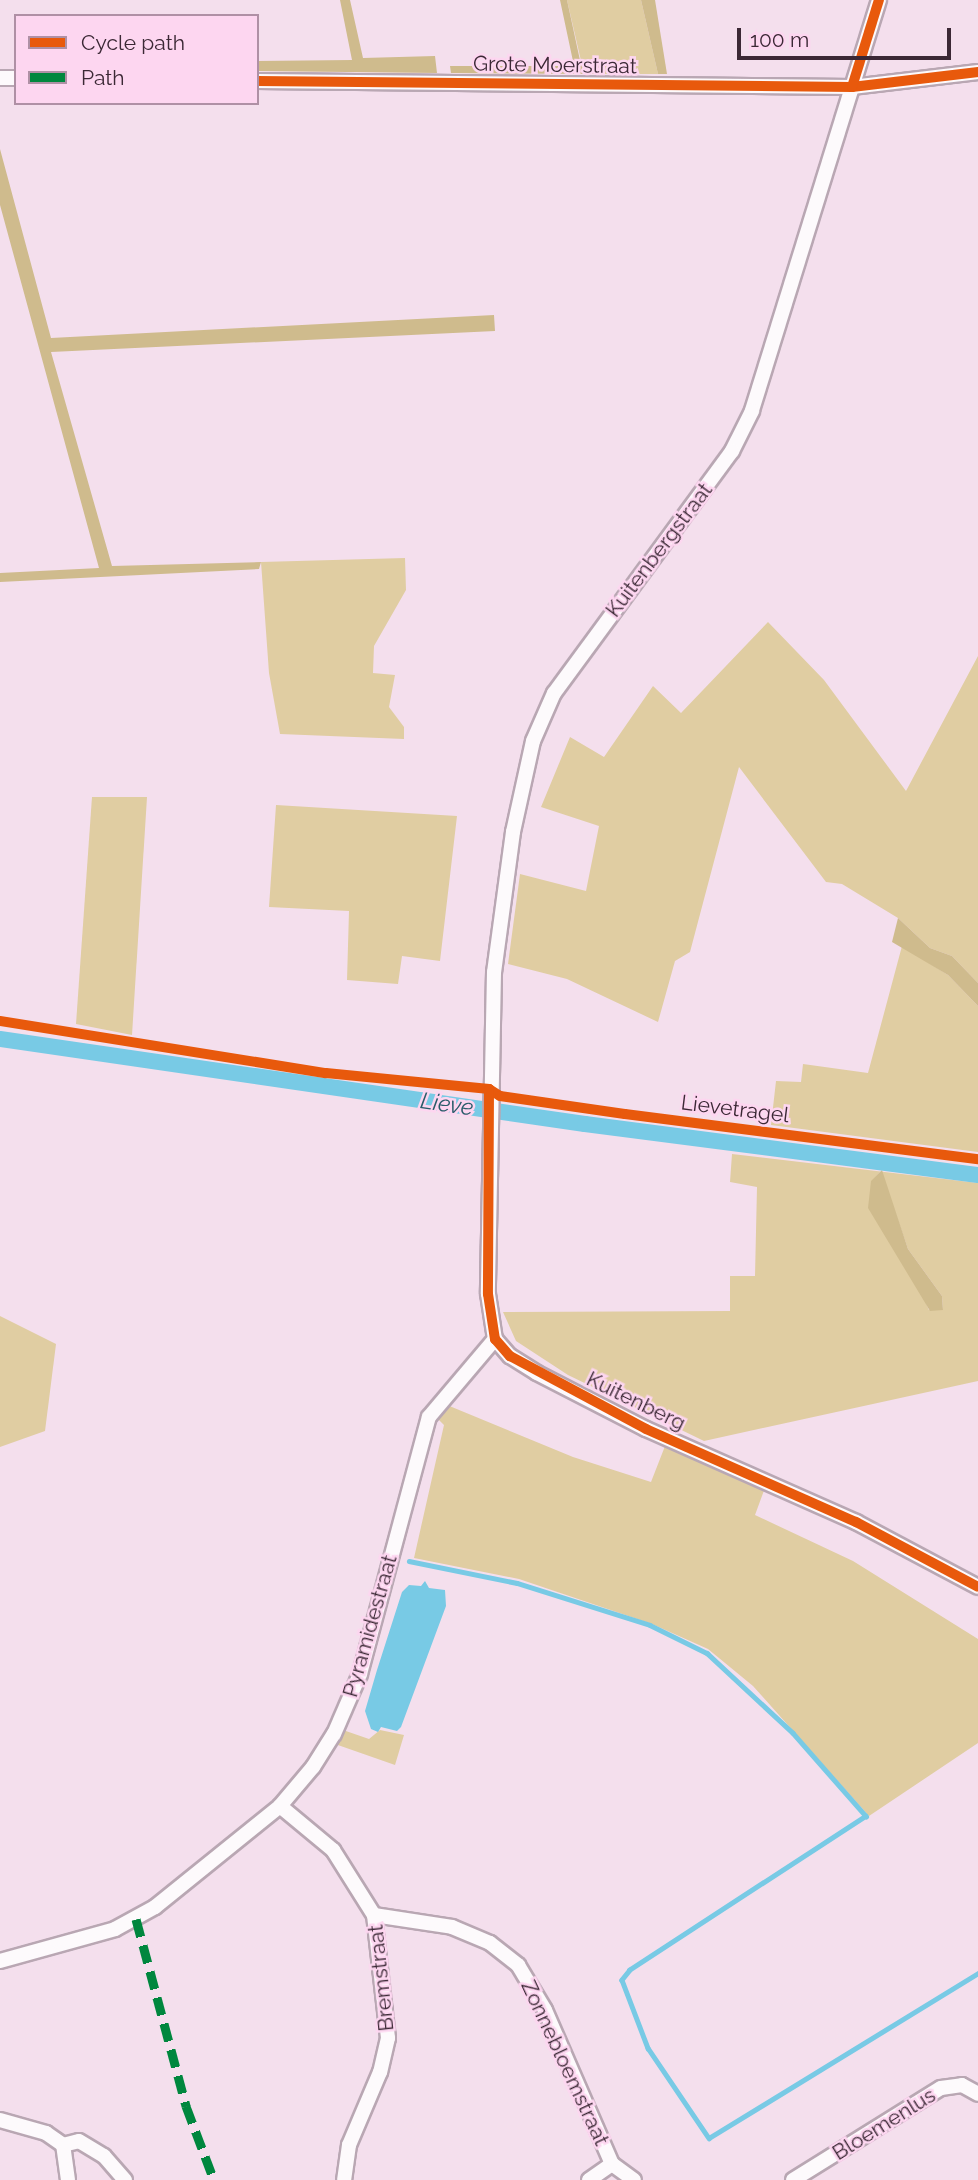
<!DOCTYPE html>
<style>
body{margin:0}
#map{position:relative;width:978px;height:2180px;overflow:hidden;background:#f4dfed;font-family:Raleway,sans-serif}
div>[style]{position:absolute}
.green>*{inset:0;background:#e0cda2}
.forest>*{inset:0;background:#cfbb8d}
.water>*{inset:0;background:#78cae5}
.stream>*{height:4.5px;margin:-2.25px;padding:0 2.25px;transform-origin:2.25px;border-radius:2.25px;background:#78cae5}
.canal>*{height:16px;margin:-8px;padding:0 8px;transform-origin:8px;border-radius:8px;background:#78cae5}
.roads{filter:drop-shadow(2px 0 #b9a7b3) drop-shadow(-2px 0 #b9a7b3) drop-shadow(0 2px #b9a7b3) drop-shadow(0 -2px #b9a7b3)}
.street>*{height:14px;margin:-7px;padding:0 7px;transform-origin:7px;border-radius:7px;background:#fdfafc}
.quiet>*{height:9px;margin-top:-4.5px;transform-origin:0;background:repeating-linear-gradient(90deg,#00873e 0 18px,transparent 0 27px)}
.cycleway>*{height:10px;margin:-5px;padding:0 5px;transform-origin:5px;border-radius:5px;background:#e8590c}
span{translate:-50% -50%;white-space:nowrap;text-align:center;line-height:1.15;-webkit-text-stroke:5px #fdd6f0;paint-order:stroke}
.street-label{font-size:21px;color:#3b2835}
.water-label{font-size:23px;color:#295c6a;font-style:italic}
.legend{position:absolute;left:14px;top:14px;width:245px;height:91px;box-sizing:border-box;background:#fdd6f0;border:2px solid #af90a5;margin:0;padding:9px 12px;list-style:none;font-size:21px;color:#3b2835}
.legend li{display:flex;align-items:center;gap:14px;height:35px}
.legend b{width:35px;border:2px solid #af90a5}
.scale{position:absolute;left:737px;top:28px;width:214px;height:32px;box-sizing:border-box;border:4px solid #3b2835;border-top:0;padding-left:9px;font-size:21px;line-height:24px;white-space:nowrap;color:#3b2835;-webkit-text-stroke:5px #fdd6f0;paint-order:stroke}
</style>
<div id="map">
<div class="green">
<i style="clip-path:polygon(567px 0,641px 0,658px 74px,603px 74px,603px 66px,582px 65px)"></i>
<i style="clip-path:polygon(405px 558px,406px 590px,374px 646px,373px 673px,395px 675px,389px 707px,404px 727px,404px 739px,280px 734px,269px 673px,261px 562px)"></i>
<i style="clip-path:polygon(768px 622px,824px 680px,906px 791px,978px 656px,978px 983px,952px 956px,930px 948px,898px 918px,842px 884px,826px 882px,739px 767px,690px 952px,675px 961px,658px 1022px,567px 979px,508px 964px,520px 874px,586px 891px,599px 826px,541px 807px,570px 737px,604px 757px,653px 686px,681px 713px)"></i>
<i style="clip-path:polygon(92px 797px,147px 797px,132px 1035px,76px 1024px)"></i>
<i style="clip-path:polygon(276px 805px,457px 816px,440px 961px,402px 956px,398px 984px,347px 980px,349px 911px,269px 907px)"></i>
<i style="clip-path:polygon(902px 946px,948px 975px,978px 1006px,978px 1152px,771px 1125px,776px 1081px,801px 1082px,803px 1064px,868px 1073px)"></i>
<i style="clip-path:polygon(evenodd,732px 1154px,978px 1183px,978px 1381px,704px 1441px,568px 1375px,516px 1341px,503px 1312px,730px 1311px,730px 1276px,755px 1276px,757px 1187px,730px 1182px,732px 1154px,881px 1171px,908px 1249px,942px 1296px,943px 1310px,929px 1310px,871px 1182px,881px 1171px)"></i>
<i style="clip-path:polygon(0 1316px,56px 1344px,45px 1431px,0 1447px)"></i>
<i style="clip-path:polygon(447px 1405px,573px 1457px,651px 1482px,667px 1441px,766px 1485px,755px 1515px,853px 1561px,978px 1639px,978px 1743px,869px 1816px,753px 1686px,708px 1649px,652px 1624px,519px 1579px,414px 1558px,444px 1425px,437px 1418px)"></i>
<i style="clip-path:polygon(343px 1730px,369px 1739px,380px 1730px,404px 1735px,395px 1765px,335px 1744px)"></i>
</div>
<div class="forest">
<i style="clip-path:polygon(340px 0,350px 0,363px 58px,435px 56px,437px 73px,257px 71px,257px 61px,352px 60px)"></i>
<i style="clip-path:polygon(560px 0,567px 0,581px 65px,603px 66px,603px 74px,451px 73px,450px 66px,574px 66px)"></i>
<i style="clip-path:polygon(641px 0,655px 0,667px 74px,658px 74px)"></i>
<i style="clip-path:polygon(0 149px,51px 338px,494px 315px,495px 331px,51px 352px,112px 566px,261px 562px,259px 569px,0 582px,0 573px,99px 568px,0 205px)"></i>
<i style="clip-path:polygon(898px 918px,930px 948px,952px 956px,978px 983px,978px 1006px,948px 975px,892px 942px)"></i>
<i style="clip-path:polygon(882px 1170px,908px 1249px,942px 1296px,943px 1310px,930px 1311px,868px 1208px,871px 1181px)"></i>
</div>
<div class="water">
<i style="clip-path:polygon(425px 1581px,429px 1588px,445px 1590px,446px 1606px,401px 1727px,397px 1731px,381px 1727px,378px 1732px,371px 1729px,365px 1711px,377px 1670px,402px 1592px,409px 1585px,421px 1586px)"></i>
</div>
<div class="stream">
<i style="left:409px;top:1561px;width:110px;rotate:11.5deg"></i>
<i style="left:517px;top:1583px;width:139px;rotate:17.5deg"></i>
<i style="left:650px;top:1625px;width:64px;rotate:26.2deg"></i>
<i style="left:707px;top:1653px;width:117px;rotate:42.9deg"></i>
<i style="left:793px;top:1733px;width:111px;rotate:48.7deg"></i>
<i style="left:866px;top:1816px;width:282px;rotate:146.9deg"></i>
<i style="left:630px;top:1970px;width:13px;rotate:129deg"></i>
<i style="left:622px;top:1980px;width:73px;rotate:69.1deg"></i>
<i style="left:648px;top:2048px;width:109px;rotate:55.9deg"></i>
<i style="left:709px;top:2138px;width:316px;rotate:-31.5deg"></i>
</div>
<div class="canal">
<i style="left:0;top:1039px;width:591px;rotate:8.27deg"></i>
<i style="left:585px;top:1124px;width:396px;rotate:7.4deg"></i>
</div>
<div class="roads">
<div class="street">
<i style="left:879px;top:0;width:430px;rotate:107.2deg"></i>
<i style="left:752px;top:411px;width:45px;rotate:116.6deg"></i>
<i style="left:732px;top:451px;width:300px;rotate:126.3deg"></i>
<i style="left:554px;top:693px;width:52px;rotate:113.6deg"></i>
<i style="left:533px;top:741px;width:93px;rotate:102.4deg"></i>
<i style="left:513px;top:832px;width:141px;rotate:97.7deg"></i>
<i style="left:494px;top:972px;width:322px;rotate:91.1deg"></i>
<i style="left:488px;top:1294px;width:46px;rotate:81.2deg"></i>
<i style="left:495px;top:1339px;width:23px;rotate:49deg"></i>
<i style="left:510px;top:1356px;width:32px;rotate:32deg"></i>
<i style="left:537px;top:1373px;width:123px;rotate:27.2deg"></i>
<i style="left:646px;top:1429px;width:230px;rotate:23.9deg"></i>
<i style="left:856px;top:1522px;width:138px;rotate:28deg"></i>
<i style="left:0;top:78px;width:16px"></i>
<i style="left:257px;top:81px;width:595px;rotate:0.58deg"></i>
<i style="left:852px;top:87px;width:127px;rotate:-6.8deg"></i>
<i style="left:280px;top:1806px;width:69px;rotate:39.7deg"></i>
<i style="left:333px;top:1850px;width:77px;rotate:57.8deg"></i>
<i style="left:374px;top:1915px;width:124px;rotate:83.5deg"></i>
<i style="left:388px;top:2038px;width:35px;rotate:103deg"></i>
<i style="left:380px;top:2072px;width:79px;rotate:113deg"></i>
<i style="left:349px;top:2145px;width:35px;rotate:98deg"></i>
<i style="left:374px;top:1915px;width:79px;rotate:8.7deg"></i>
<i style="left:452px;top:1927px;width:41px;rotate:22.8deg"></i>
<i style="left:490px;top:1943px;width:36px;rotate:38deg"></i>
<i style="left:518px;top:1965px;width:52px;rotate:59deg"></i>
<i style="left:545px;top:2010px;width:168px;rotate:66.5deg"></i>
<i style="left:612px;top:2164px;width:27px;rotate:36deg"></i>
<i style="left:0;top:1961px;width:119px;rotate:-15.5deg"></i>
<i style="left:115px;top:1929px;width:46px;rotate:-28.8deg"></i>
<i style="left:155px;top:1907px;width:161px;rotate:-38.9deg"></i>
<i style="left:280px;top:1806px;width:51px;rotate:-49.8deg"></i>
<i style="left:313px;top:1767px;width:39px;rotate:-58deg"></i>
<i style="left:334px;top:1734px;width:65px;rotate:-66.6deg"></i>
<i style="left:360px;top:1674px;width:266px;rotate:-75deg"></i>
<i style="left:429px;top:1417px;width:102px;rotate:-49.8deg"></i>
<i style="left:0;top:2120px;width:48px;rotate:15.8deg"></i>
<i style="left:46px;top:2133px;width:21px;rotate:35deg"></i>
<i style="left:68px;top:2180px;width:35px;rotate:-98deg"></i>
<i style="left:63px;top:2145px;width:16px;rotate:-14deg"></i>
<i style="left:79px;top:2141px;width:29px;rotate:31deg"></i>
<i style="left:104px;top:2156px;width:32px;rotate:49deg"></i>
<i style="left:589px;top:2180px;width:28px;rotate:-35deg"></i>
<i style="left:793px;top:2180px;width:174px;rotate:-31.9deg"></i>
<i style="left:941px;top:2088px;width:21px;rotate:-8deg"></i>
<i style="left:962px;top:2085px;width:18px;rotate:29deg"></i>
</div>
</div>
<div class="quiet">
<i style="left:136px;top:1919px;width:194px;rotate:75deg"></i>
<i style="left:186px;top:2106px;width:79px;rotate:69.3deg"></i>
</div>
<div class="cycleway">
<i style="left:257px;top:81px;width:595px;rotate:0.58deg"></i>
<i style="left:852px;top:87px;width:127px;rotate:-6.8deg"></i>
<i style="left:852px;top:87px;width:91px;rotate:-72.8deg"></i>
<i style="left:0;top:1021px;width:330px;rotate:9.1deg"></i>
<i style="left:326px;top:1073px;width:164px;rotate:5.6deg"></i>
<i style="left:489px;top:1089px;width:13px;rotate:32deg"></i>
<i style="left:500px;top:1096px;width:126px;rotate:8.2deg"></i>
<i style="left:625px;top:1114px;width:356px;rotate:7.3deg"></i>
<i style="left:489px;top:1089px;width:205px;rotate:90.3deg"></i>
<i style="left:488px;top:1294px;width:46px;rotate:81.2deg"></i>
<i style="left:495px;top:1339px;width:23px;rotate:49deg"></i>
<i style="left:510px;top:1356px;width:154px;rotate:28.2deg"></i>
<i style="left:646px;top:1429px;width:230px;rotate:23.9deg"></i>
<i style="left:856px;top:1522px;width:138px;rotate:28deg"></i>
</div>
<div class="street-label">
<span style="left:555px;top:65px;rotate:1deg">Grote Moerstraat</span>
<span style="left:659px;top:550px;rotate:-53deg">Kuitenbergstraat</span>
<span style="left:735px;top:1109px;rotate:7deg">Lievetragel</span>
<span style="left:636px;top:1401px;rotate:26deg">Kuitenberg</span>
<span style="left:370px;top:1626px;rotate:-74deg">Pyramidestraat</span>
<span style="left:381px;top:1978px;rotate:-96deg">Bremstraat</span>
<span style="left:565px;top:2063px;rotate:65deg">Zonnebloemstraat</span>
<span style="left:884px;top:2124px;rotate:-32deg">Bloemenlus</span>
</div>
<div class="water-label">
<span style="left:447px;top:1104px;rotate:8deg">Lieve</span>
</div>
<ul class="legend">
<li><b style="height:9px;background:#e8590c"></b>Cycle path</li>
<li><b style="height:9px;background:#00873e"></b>Path</li>
</ul>
<div class="scale">100 m</div>
</div>
